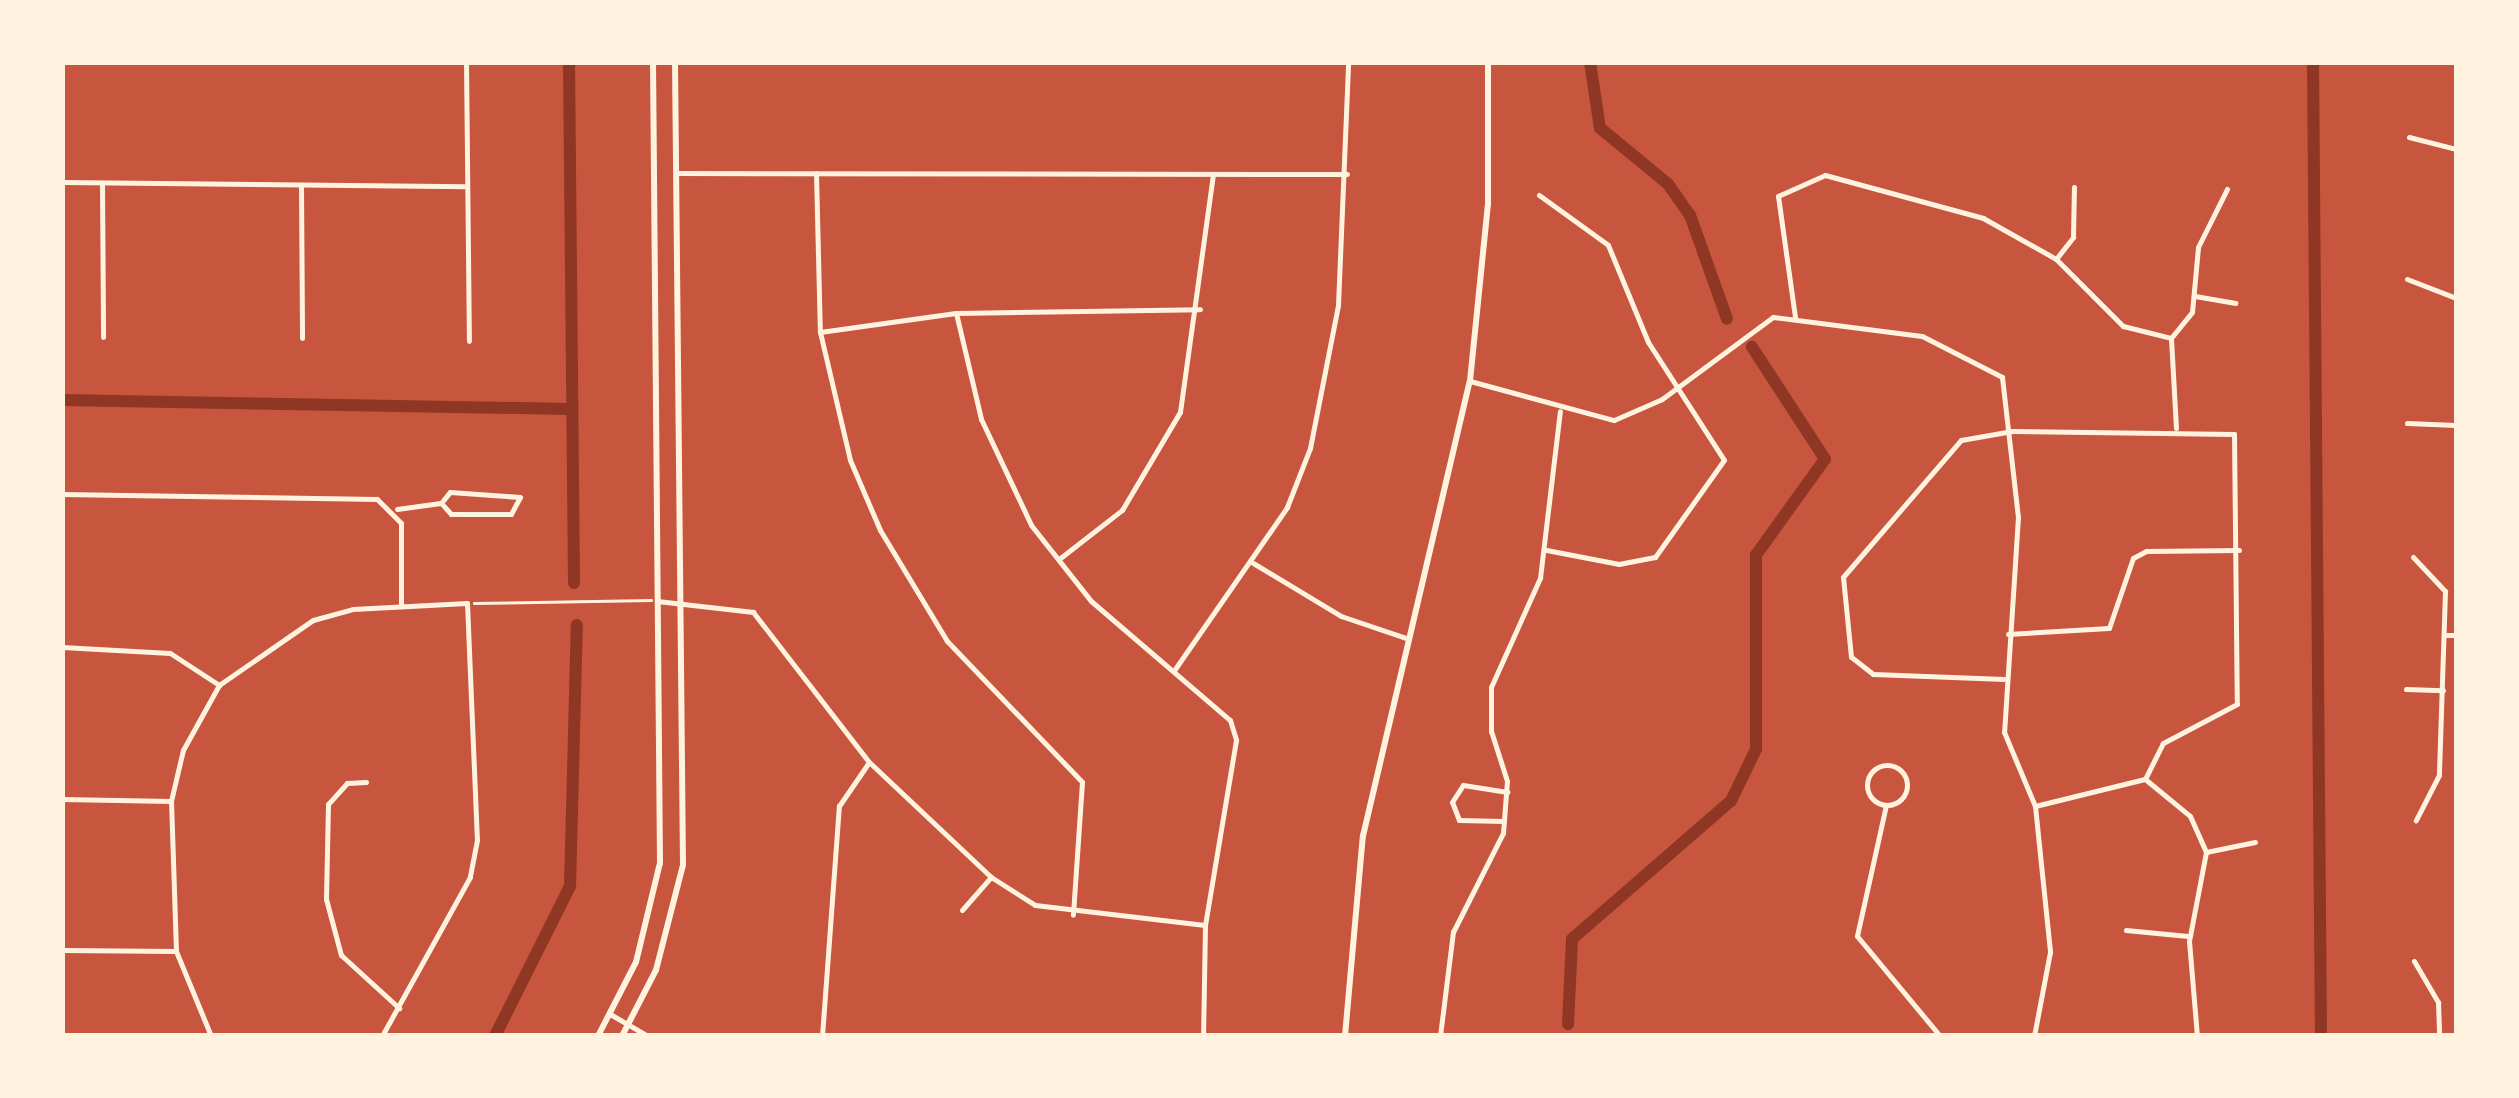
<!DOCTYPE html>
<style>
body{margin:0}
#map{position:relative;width:2519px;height:1098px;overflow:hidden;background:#c8553d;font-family:"Archivo Narrow",sans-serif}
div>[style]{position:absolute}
.canal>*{height:12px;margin:-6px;padding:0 6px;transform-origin:6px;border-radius:6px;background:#8f3625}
.path>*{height:2.5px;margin:-1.25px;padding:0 1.25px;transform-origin:1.25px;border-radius:1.25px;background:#fff3e0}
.minor>*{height:5px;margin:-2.5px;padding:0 2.5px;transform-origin:2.5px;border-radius:2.5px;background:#fff3e0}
.minor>.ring{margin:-2.5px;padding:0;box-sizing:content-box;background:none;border:5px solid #fff3e0;border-radius:50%}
.tertiary>*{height:6px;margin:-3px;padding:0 3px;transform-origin:3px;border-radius:3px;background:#fff3e0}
span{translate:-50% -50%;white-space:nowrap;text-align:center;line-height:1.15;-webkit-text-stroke:10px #fff3e0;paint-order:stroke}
.frame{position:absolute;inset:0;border:65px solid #fff3e0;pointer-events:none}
</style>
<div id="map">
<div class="canal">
<i style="left:569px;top:62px;width:521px;rotate:89.45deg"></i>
<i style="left:1590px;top:62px;width:67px;rotate:81.4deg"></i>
<i style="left:1600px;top:128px;width:88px;rotate:39.5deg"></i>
<i style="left:1668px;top:184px;width:38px;rotate:55deg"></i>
<i style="left:1690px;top:215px;width:110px;rotate:70.4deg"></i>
<i style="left:2313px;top:62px;width:974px;rotate:89.53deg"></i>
<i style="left:62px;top:400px;width:508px;rotate:1.01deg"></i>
<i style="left:1568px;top:1024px;width:85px;rotate:-87.3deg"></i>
<i style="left:1572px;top:939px;width:211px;rotate:-41deg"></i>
<i style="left:1731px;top:801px;width:58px;rotate:-64.3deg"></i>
<i style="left:1756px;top:749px;width:194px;rotate:-90deg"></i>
<i style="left:1756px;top:555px;width:118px;rotate:-54.3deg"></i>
<i style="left:1825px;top:459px;width:134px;rotate:-123.1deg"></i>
<i style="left:495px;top:1036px;width:168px;rotate:-63.4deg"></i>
<i style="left:570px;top:886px;width:261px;rotate:-88.5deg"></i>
</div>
<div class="path">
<i style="left:474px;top:603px;width:177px;rotate:-1deg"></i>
</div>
<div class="minor">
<i style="left:466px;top:62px;width:279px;rotate:89.4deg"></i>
<i style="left:2409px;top:137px;width:49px;rotate:14.3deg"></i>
<i style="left:677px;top:173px;width:670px;rotate:0.09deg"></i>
<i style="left:816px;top:173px;width:159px;rotate:88.6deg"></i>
<i style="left:820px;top:332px;width:131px;rotate:76.8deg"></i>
<i style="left:850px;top:460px;width:76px;rotate:66.8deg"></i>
<i style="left:880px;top:530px;width:130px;rotate:58.9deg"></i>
<i style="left:947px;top:641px;width:195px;rotate:46.2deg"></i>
<i style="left:1082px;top:782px;width:133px;rotate:93.9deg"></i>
<i style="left:62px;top:182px;width:405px;rotate:0.6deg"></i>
<i style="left:102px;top:183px;width:154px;rotate:89.6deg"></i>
<i style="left:301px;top:187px;width:151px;rotate:89.6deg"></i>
<i style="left:1539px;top:195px;width:85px;rotate:35.9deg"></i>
<i style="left:1608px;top:245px;width:105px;rotate:67.6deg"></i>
<i style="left:1648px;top:342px;width:140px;rotate:57.2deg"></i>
<i style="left:1724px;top:460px;width:119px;rotate:125.4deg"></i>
<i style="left:1655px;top:557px;width:37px;rotate:169deg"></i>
<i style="left:1619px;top:564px;width:74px;rotate:-169.1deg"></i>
<i style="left:2056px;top:259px;width:28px;rotate:-52deg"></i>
<i style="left:2073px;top:237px;width:50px;rotate:-88.9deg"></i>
<i style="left:2407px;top:279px;width:53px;rotate:21.2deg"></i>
<i style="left:2195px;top:296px;width:41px;rotate:9.9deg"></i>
<i style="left:956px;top:313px;width:109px;rotate:76.7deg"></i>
<i style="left:981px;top:419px;width:117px;rotate:64.7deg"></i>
<i style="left:1031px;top:525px;width:97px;rotate:51.7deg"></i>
<i style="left:1091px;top:601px;width:183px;rotate:40.6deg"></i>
<i style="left:1230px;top:720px;width:21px;rotate:73deg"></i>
<i style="left:1236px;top:740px;width:188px;rotate:99.5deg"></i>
<i style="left:1205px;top:925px;width:111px;rotate:91deg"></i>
<i style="left:1795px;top:317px;width:122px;rotate:-98deg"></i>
<i style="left:1778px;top:196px;width:51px;rotate:-24.1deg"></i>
<i style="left:1825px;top:175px;width:164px;rotate:15.2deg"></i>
<i style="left:1983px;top:218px;width:84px;rotate:29.3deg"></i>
<i style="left:2056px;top:259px;width:95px;rotate:45deg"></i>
<i style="left:2123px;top:326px;width:49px;rotate:14deg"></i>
<i style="left:820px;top:332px;width:137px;rotate:-8deg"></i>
<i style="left:956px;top:313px;width:244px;rotate:-0.9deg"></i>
<i style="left:1470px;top:381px;width:149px;rotate:15.2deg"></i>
<i style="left:1614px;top:420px;width:52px;rotate:-23.6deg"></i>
<i style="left:1662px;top:399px;width:138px;rotate:-36.5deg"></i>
<i style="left:1773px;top:317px;width:150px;rotate:7.3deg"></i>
<i style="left:1922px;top:336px;width:90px;rotate:27.1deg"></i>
<i style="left:2002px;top:377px;width:141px;rotate:83.5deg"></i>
<i style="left:2018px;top:517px;width:215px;rotate:93.7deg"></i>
<i style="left:2004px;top:732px;width:80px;rotate:67.3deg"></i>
<i style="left:2035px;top:806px;width:147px;rotate:84.1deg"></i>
<i style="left:2050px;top:952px;width:86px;rotate:100.8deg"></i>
<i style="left:2407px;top:423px;width:49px;rotate:2.3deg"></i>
<i style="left:2176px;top:428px;width:90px;rotate:-93.2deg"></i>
<i style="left:2171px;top:338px;width:33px;rotate:-51deg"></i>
<i style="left:2192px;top:312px;width:65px;rotate:-84.7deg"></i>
<i style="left:2198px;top:247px;width:65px;rotate:-63.4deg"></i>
<i style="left:62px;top:494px;width:315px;rotate:0.9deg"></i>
<i style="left:377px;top:499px;width:34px;rotate:45deg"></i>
<i style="left:401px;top:523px;width:81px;rotate:90deg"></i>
<i style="left:397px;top:509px;width:44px;rotate:-7.8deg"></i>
<i style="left:441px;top:503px;width:14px;rotate:-51deg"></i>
<i style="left:450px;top:492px;width:70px;rotate:4.1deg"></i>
<i style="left:520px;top:497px;width:19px;rotate:118deg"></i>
<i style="left:511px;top:514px;width:60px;rotate:180deg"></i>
<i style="left:451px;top:514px;width:15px;rotate:-132deg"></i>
<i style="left:2413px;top:557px;width:47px;rotate:46.7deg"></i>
<i style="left:2445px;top:591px;width:184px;rotate:91.9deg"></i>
<i style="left:2439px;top:775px;width:51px;rotate:117.1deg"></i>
<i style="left:1059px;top:559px;width:80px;rotate:-37.9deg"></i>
<i style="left:1122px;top:510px;width:114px;rotate:-59.4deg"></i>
<i style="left:1180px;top:412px;width:240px;rotate:-82.1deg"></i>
<i style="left:1253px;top:563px;width:103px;rotate:31.1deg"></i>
<i style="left:1341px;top:616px;width:69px;rotate:18.7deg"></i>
<i style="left:657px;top:601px;width:97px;rotate:6.5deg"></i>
<i style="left:753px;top:612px;width:190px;rotate:52.3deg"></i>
<i style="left:869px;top:762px;width:168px;rotate:43.3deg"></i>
<i style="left:991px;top:877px;width:52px;rotate:32.5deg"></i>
<i style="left:1035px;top:905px;width:171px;rotate:6.7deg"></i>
<i style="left:2008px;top:634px;width:101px;rotate:-3.4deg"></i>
<i style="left:2109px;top:628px;width:74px;rotate:-71.1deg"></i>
<i style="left:2133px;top:558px;width:15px;rotate:-28deg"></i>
<i style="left:2146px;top:551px;width:93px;rotate:-0.6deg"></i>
<i style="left:2445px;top:635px;width:11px"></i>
<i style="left:62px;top:647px;width:108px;rotate:3.2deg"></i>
<i style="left:170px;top:653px;width:59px;rotate:33.1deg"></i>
<i style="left:219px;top:685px;width:114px;rotate:-34.7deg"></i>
<i style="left:313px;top:620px;width:41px;rotate:-15.4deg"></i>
<i style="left:353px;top:609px;width:114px;rotate:-3deg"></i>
<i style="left:467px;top:603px;width:237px;rotate:87.6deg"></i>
<i style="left:477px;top:840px;width:38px;rotate:101deg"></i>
<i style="left:470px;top:877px;width:182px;rotate:119deg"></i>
<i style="left:1175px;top:669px;width:197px;rotate:-55.3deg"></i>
<i style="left:1287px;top:507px;width:63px;rotate:-68.7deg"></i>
<i style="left:1310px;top:448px;width:146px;rotate:-78.9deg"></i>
<i style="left:1338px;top:305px;width:243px;rotate:-87.6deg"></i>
<i style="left:2004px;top:679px;width:131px;rotate:-177.8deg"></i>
<i style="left:1873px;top:674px;width:28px;rotate:-142deg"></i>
<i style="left:1851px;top:657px;width:80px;rotate:-95.7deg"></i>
<i style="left:1843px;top:577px;width:181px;rotate:-49.3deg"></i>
<i style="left:1961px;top:440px;width:52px;rotate:-10deg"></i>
<i style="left:2012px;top:431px;width:222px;rotate:0.8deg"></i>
<i style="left:2234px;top:434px;width:270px;rotate:89.4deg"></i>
<i style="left:2237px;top:704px;width:84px;rotate:152.2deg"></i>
<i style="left:2163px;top:743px;width:40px;rotate:116.6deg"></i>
<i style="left:2406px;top:689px;width:37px;rotate:2deg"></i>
<i class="ring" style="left:1867px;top:765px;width:35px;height:35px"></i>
<i style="left:366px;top:782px;width:19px;rotate:177deg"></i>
<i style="left:347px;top:783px;width:28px;rotate:132deg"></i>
<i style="left:328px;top:804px;width:95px;rotate:91.2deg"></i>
<i style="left:326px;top:899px;width:58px;rotate:75deg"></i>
<i style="left:341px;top:955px;width:79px;rotate:42.4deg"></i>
<i style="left:62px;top:799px;width:109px;rotate:1.1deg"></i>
<i style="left:1886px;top:805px;width:134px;rotate:102.5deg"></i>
<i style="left:1857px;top:936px;width:130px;rotate:50.3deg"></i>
<i style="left:2035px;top:806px;width:113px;rotate:-13.8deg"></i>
<i style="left:2145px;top:779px;width:58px;rotate:39.4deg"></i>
<i style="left:2190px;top:816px;width:39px;rotate:66deg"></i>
<i style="left:2206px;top:852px;width:91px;rotate:100.8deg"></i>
<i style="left:2189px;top:941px;width:95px;rotate:85.2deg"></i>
<i style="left:1504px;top:821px;width:45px;rotate:-178.7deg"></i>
<i style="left:1459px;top:820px;width:19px;rotate:-111deg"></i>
<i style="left:1452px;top:802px;width:20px;rotate:-57deg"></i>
<i style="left:1463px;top:785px;width:45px;rotate:9deg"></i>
<i style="left:2206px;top:852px;width:50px;rotate:-11.5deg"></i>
<i style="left:962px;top:910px;width:44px;rotate:-48.7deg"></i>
<i style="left:2126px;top:930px;width:62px;rotate:5.5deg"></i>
<i style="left:62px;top:950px;width:114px;rotate:0.5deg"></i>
<i style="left:2414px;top:961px;width:48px;rotate:59.7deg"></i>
<i style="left:2438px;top:1002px;width:34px;rotate:88deg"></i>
<i style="left:610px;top:1014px;width:44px;rotate:30.1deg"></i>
<i style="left:211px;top:1036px;width:92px;rotate:-112.4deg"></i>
<i style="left:176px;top:951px;width:150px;rotate:-91.9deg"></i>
<i style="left:171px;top:801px;width:52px;rotate:-76.8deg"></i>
<i style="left:183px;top:750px;width:74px;rotate:-61deg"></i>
<i style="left:822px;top:1036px;width:231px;rotate:-85.8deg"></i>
<i style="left:839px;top:806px;width:53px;rotate:-55.7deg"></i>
<i style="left:1440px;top:1036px;width:105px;rotate:-82.9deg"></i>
<i style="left:1453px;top:932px;width:111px;rotate:-63.2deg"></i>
<i style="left:1503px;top:833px;width:52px;rotate:-85.6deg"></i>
<i style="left:1507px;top:781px;width:52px;rotate:-107.7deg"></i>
<i style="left:1491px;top:731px;width:44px;rotate:-90deg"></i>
<i style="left:1491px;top:687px;width:120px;rotate:-65.8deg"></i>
<i style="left:1540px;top:578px;width:168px;rotate:-83.2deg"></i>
</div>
<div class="tertiary">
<i style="left:598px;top:1036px;width:83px;rotate:-62.8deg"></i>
<i style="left:636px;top:962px;width:102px;rotate:-76.4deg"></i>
<i style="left:660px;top:863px;width:801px;rotate:-90.5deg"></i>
<i style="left:622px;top:1036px;width:74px;rotate:-62.7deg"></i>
<i style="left:656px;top:970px;width:108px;rotate:-75.6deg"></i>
<i style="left:683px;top:865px;width:803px;rotate:-90.57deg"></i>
<i style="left:1345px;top:1036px;width:201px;rotate:-84.9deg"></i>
<i style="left:1363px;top:836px;width:467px;rotate:-76.8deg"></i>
<i style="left:1470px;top:381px;width:178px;rotate:-84.2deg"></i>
<i style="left:1488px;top:204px;width:142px;rotate:-90deg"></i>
</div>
<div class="frame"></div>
</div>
